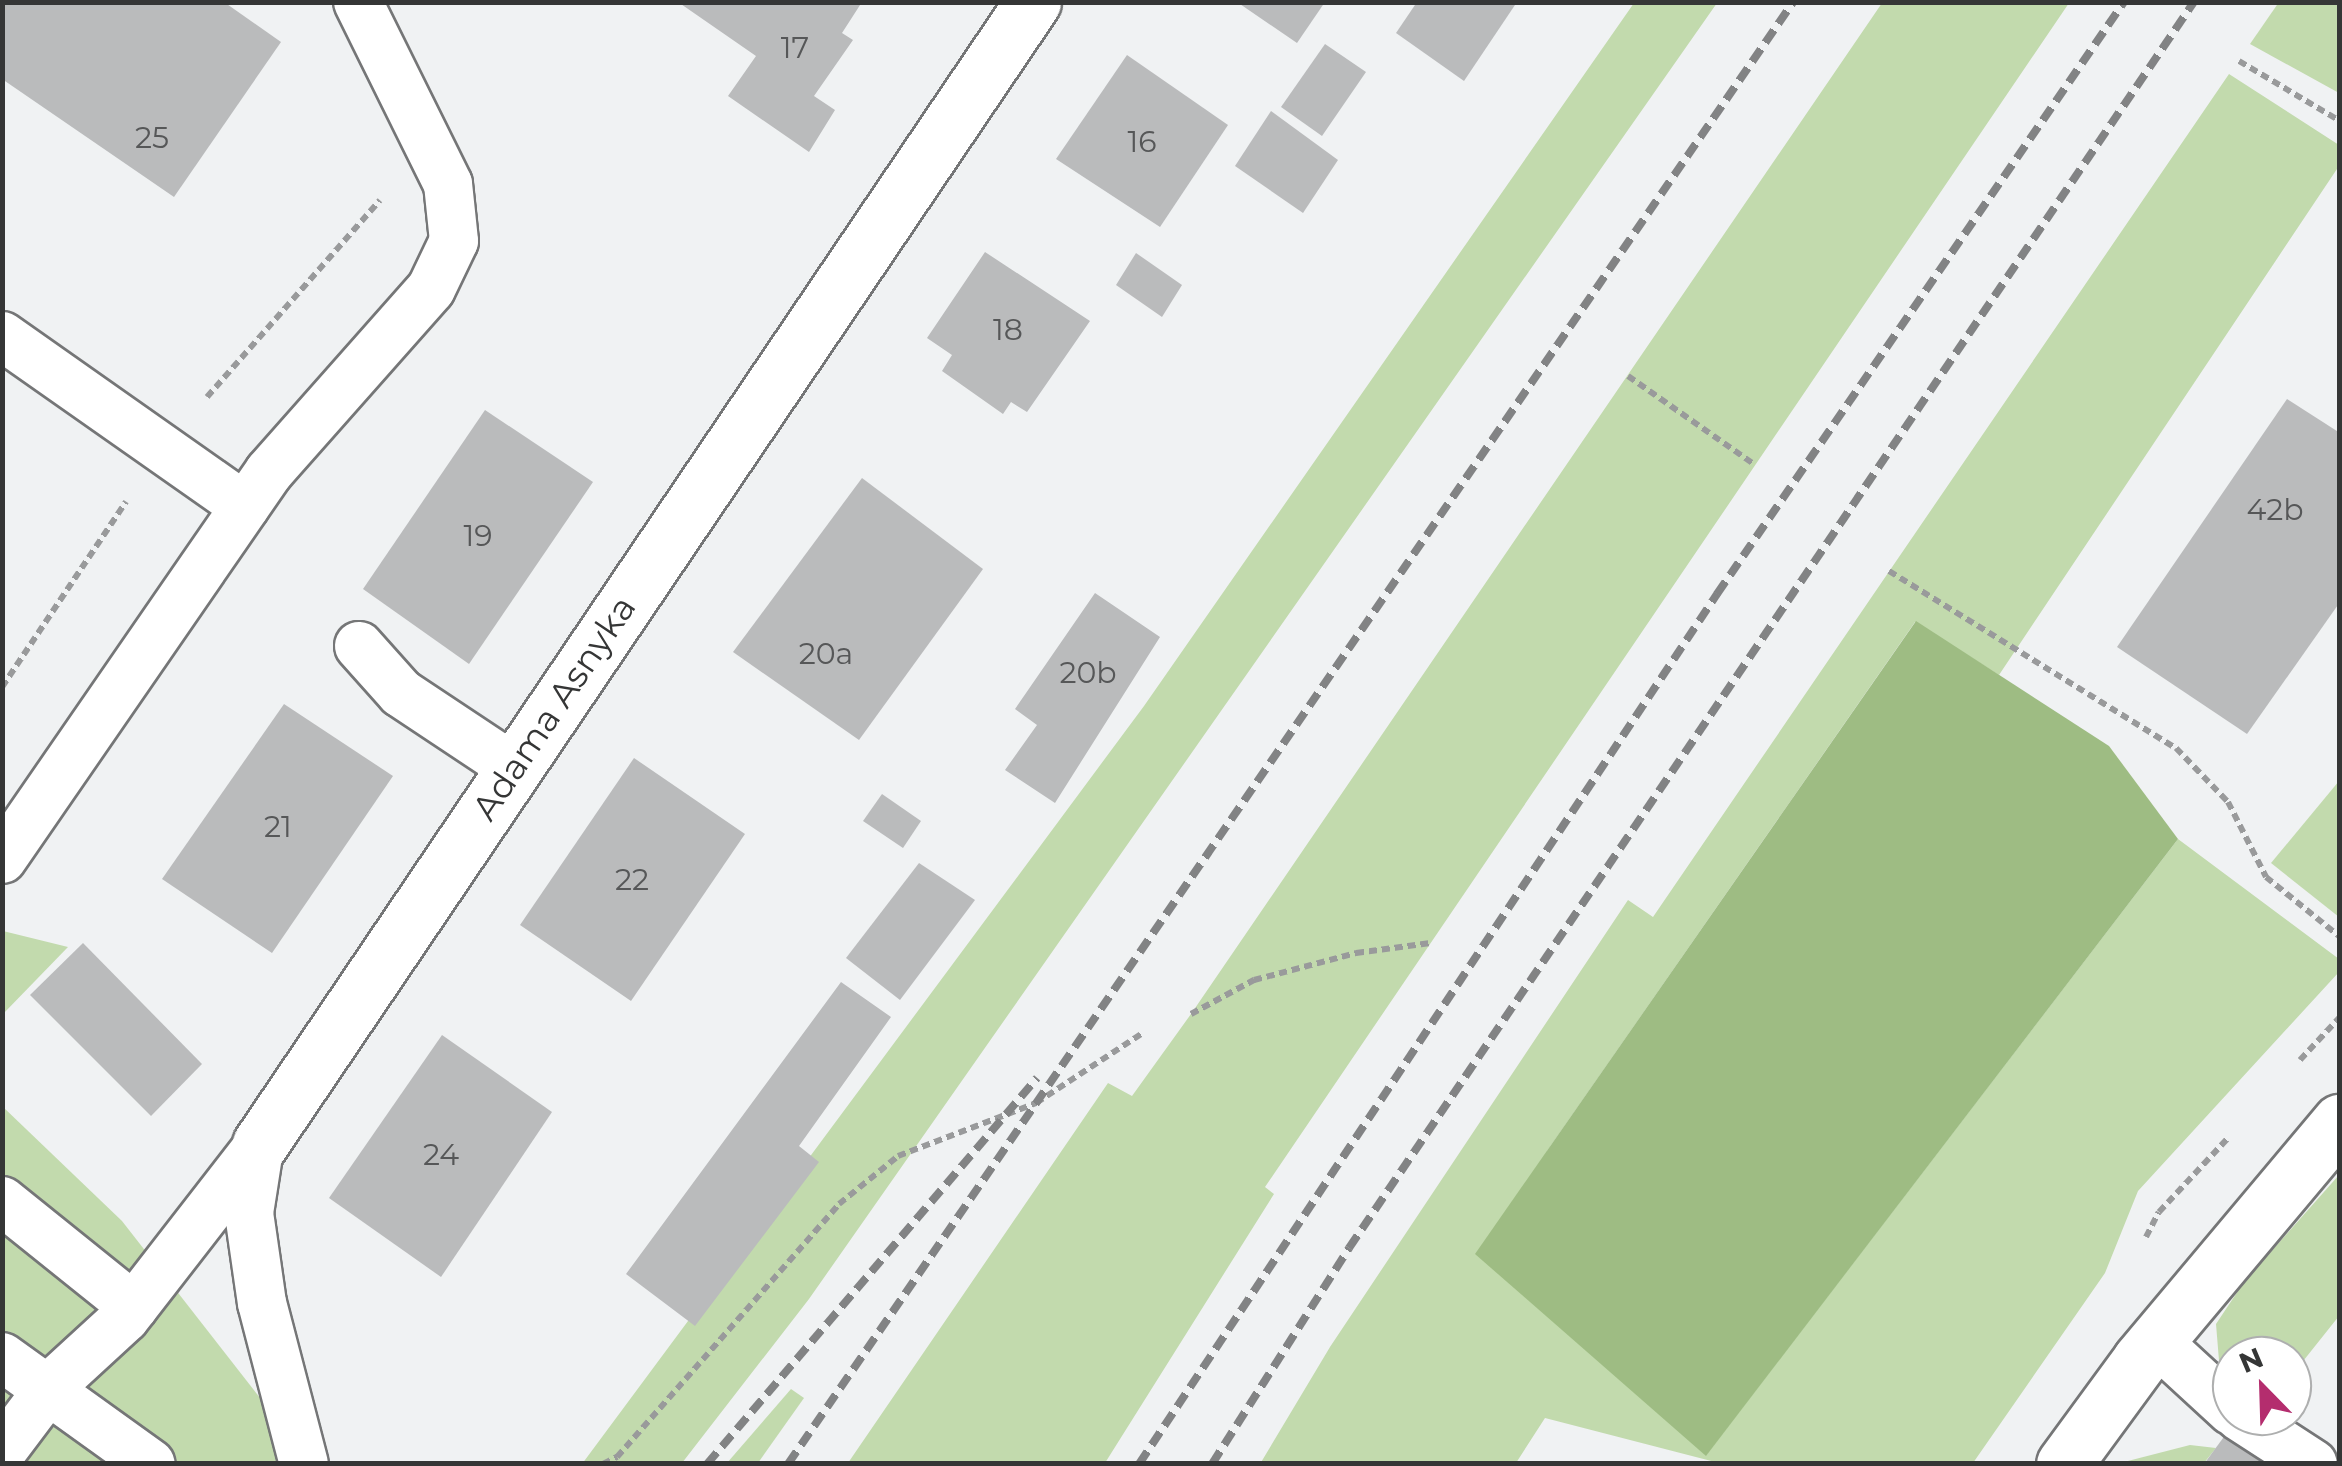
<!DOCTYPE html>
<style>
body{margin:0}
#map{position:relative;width:2342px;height:1466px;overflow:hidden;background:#f0f2f3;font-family:Montserrat,sans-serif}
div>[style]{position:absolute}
.green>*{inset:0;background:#c2daad}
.forest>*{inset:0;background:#9ebc83}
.building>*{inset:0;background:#babbbc}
.path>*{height:6px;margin-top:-3px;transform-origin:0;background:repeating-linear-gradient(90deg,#999a9b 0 8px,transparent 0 13px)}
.roads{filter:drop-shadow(2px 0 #757677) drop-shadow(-2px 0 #757677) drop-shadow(0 2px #757677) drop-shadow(0 -2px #757677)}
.lane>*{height:48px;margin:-24px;padding:0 24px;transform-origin:24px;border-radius:24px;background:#fff}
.street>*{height:55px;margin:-27.5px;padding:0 27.5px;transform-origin:27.5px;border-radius:27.5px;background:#fff}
.rail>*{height:8px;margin-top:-4px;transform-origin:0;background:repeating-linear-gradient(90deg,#828384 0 15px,transparent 0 23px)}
span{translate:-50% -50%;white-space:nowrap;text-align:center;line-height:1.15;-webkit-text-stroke:9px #fff;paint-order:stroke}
.number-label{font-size:30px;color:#565758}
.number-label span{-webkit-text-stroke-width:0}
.street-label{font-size:35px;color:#353636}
.frame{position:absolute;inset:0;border:5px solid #353636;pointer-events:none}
.north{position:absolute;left:2212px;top:1336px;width:100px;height:100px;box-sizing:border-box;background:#fff;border:2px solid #aeafaf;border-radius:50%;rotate:337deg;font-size:28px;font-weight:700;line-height:40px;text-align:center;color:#353636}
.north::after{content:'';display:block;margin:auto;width:35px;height:45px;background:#b42d6e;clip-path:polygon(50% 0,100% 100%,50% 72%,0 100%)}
</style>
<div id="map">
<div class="green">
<i style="clip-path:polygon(2279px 2px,2339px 3px,2339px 93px,2250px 44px)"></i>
<i style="clip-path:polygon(1634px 3px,1717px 3px,809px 1299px,682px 1463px,582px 1464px,1144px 706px)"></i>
<i style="clip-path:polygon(1882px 3px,2069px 3px,1265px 1187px,1274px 1194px,1105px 1463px,848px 1463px,1108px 1083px,1132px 1096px,1191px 1014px)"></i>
<i style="clip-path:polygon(2229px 74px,2339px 145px,2339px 166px,1999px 675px,1915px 622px,1547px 1151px,1706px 1455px,2178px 839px,2339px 959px,2339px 972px,2138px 1191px,2105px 1273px,1973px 1463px,1719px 1463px,1545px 1418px,1516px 1463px,1260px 1464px,1330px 1347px,1628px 900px,1653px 917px)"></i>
<i style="clip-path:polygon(2339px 781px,2339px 917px,2271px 863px)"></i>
<i style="clip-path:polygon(3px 931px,68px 947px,3px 1014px,2px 931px)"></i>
<i style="clip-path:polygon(2px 1106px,122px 1221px,282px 1426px,281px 1463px,3px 1463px)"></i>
<i style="clip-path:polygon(2339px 1175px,2339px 1316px,2292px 1375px,2292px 1356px,2232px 1356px,2232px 1402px,2221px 1385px,2216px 1324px,2244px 1282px)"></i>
<i style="clip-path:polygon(791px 1389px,804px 1398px,758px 1463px,727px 1463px)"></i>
<i style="clip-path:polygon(2190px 1445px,2216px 1448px,2204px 1463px,2120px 1463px)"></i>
</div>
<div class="forest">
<i style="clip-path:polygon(1916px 621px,2109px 746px,2178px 839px,1706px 1456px,1475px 1254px)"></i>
</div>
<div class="building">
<i style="clip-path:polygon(2px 2px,224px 2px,281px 42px,174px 197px,2px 79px)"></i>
<i style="clip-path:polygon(678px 2px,862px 2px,842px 33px,853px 40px,814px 96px,835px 110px,809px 152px,728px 96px,756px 56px)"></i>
<i style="clip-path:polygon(1237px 2px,1325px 2px,1297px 43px)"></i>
<i style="clip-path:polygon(1417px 2px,1517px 2px,1464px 81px,1396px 33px)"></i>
<i style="clip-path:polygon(1325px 44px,1366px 72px,1322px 136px,1281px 107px)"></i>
<i style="clip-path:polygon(1127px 55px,1228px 125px,1160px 227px,1056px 159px)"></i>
<i style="clip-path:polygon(1271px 111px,1338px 160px,1303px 213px,1235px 166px)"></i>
<i style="clip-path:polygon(985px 252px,1090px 321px,1027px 412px,1011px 402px,1003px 414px,942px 371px,952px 355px,927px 338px)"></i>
<i style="clip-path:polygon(1136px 253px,1182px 285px,1162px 317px,1116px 285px)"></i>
<i style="clip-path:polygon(2287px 399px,2340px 433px,2340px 602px,2247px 734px,2117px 647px)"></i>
<i style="clip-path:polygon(485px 410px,593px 482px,469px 664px,363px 589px)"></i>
<i style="clip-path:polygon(862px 478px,983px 569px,859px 740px,733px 652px)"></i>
<i style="clip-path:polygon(1095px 593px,1160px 637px,1055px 803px,1005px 770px,1037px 725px,1015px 709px)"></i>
<i style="clip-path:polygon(284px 704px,393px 776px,272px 953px,162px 879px)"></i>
<i style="clip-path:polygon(634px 758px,745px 834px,631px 1001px,520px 925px)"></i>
<i style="clip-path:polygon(882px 794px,921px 821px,903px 848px,863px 821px)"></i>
<i style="clip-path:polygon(919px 863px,975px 900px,900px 1000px,846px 958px)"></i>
<i style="clip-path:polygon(83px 943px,202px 1064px,151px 1116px,30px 995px)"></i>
<i style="clip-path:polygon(841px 982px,891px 1017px,799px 1146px,819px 1162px,695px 1326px,626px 1274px)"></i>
<i style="clip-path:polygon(442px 1035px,552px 1112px,441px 1277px,329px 1198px)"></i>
<i style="clip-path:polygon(2226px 1434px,2265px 1464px,2204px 1464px)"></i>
</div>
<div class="path">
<i style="left:2239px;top:61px;width:117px;rotate:30.7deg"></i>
<i style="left:1628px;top:376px;width:155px;rotate:35deg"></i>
<i style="left:207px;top:397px;width:262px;rotate:-48.7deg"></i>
<i style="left:1889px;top:571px;width:337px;rotate:31.7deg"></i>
<i style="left:2176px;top:748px;width:75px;rotate:46.1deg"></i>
<i style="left:2228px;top:802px;width:84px;rotate:63.1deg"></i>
<i style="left:2266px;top:877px;width:95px;rotate:39deg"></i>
<i style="left:2px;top:687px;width:223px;rotate:-56.2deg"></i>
<i style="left:1191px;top:1014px;width:72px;rotate:-28.4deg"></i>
<i style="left:1254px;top:980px;width:106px;rotate:-14.8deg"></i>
<i style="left:1356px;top:953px;width:75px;rotate:-7.7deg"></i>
<i style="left:2300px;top:1060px;width:59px;rotate:-47.1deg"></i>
<i style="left:2146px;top:1237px;width:28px;rotate:-63deg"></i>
<i style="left:2159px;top:1212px;width:100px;rotate:-47deg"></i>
<i style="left:603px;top:1464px;width:16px;rotate:-27deg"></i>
<i style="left:617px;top:1457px;width:337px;rotate:-48.7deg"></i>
<i style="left:839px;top:1204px;width:76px;rotate:-39.1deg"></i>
<i style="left:898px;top:1156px;width:148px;rotate:-21deg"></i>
<i style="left:1036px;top:1103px;width:129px;rotate:-33.3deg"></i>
</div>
<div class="roads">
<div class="lane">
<i style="left:2px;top:336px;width:297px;rotate:35.1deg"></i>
<i style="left:359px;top:646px;width:63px;rotate:48.2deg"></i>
<i style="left:401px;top:693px;width:136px;rotate:33.6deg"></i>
<i style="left:2px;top:859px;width:470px;rotate:-55.4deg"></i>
<i style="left:269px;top:472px;width:244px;rotate:-48.5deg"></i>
<i style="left:431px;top:289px;width:53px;rotate:-64.4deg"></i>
<i style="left:454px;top:241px;width:57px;rotate:-96deg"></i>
<i style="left:448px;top:184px;width:203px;rotate:-116.3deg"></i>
<i style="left:259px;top:1149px;width:65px;rotate:98.9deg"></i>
<i style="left:249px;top:1213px;width:91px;rotate:81.8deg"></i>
<i style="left:262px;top:1303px;width:166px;rotate:75.4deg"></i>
<i style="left:2px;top:1201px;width:169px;rotate:38.8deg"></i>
<i style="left:2156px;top:1341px;width:103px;rotate:42.6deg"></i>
<i style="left:2px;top:1357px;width:183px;rotate:35.7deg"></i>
<i style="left:2239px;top:1416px;width:88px;rotate:33deg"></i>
<i style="left:2px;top:1451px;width:81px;rotate:-53deg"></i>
<i style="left:51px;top:1386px;width:100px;rotate:-42.6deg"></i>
<i style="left:125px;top:1318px;width:220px;rotate:-52.2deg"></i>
</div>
<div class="street">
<i style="left:260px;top:1144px;width:1379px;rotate:-55.91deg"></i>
<i style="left:2064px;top:1464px;width:129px;rotate:-53.8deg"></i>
<i style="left:2140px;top:1360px;width:311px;rotate:-50deg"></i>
</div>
</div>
<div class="rail">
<i style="left:707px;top:1464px;width:508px;rotate:-49.47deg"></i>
<i style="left:788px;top:1464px;width:1774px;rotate:-55.49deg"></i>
<i style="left:1139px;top:1464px;width:1045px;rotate:-56.4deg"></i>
<i style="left:1717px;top:594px;width:718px;rotate:-55.49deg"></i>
<i style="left:1212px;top:1464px;width:256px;rotate:-57.6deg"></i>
<i style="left:1349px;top:1248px;width:1506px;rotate:-55.86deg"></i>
</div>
<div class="number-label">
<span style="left:795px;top:48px">17</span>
<span style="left:152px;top:138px">25</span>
<span style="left:1142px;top:142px">16</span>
<span style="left:1008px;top:330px">18</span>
<span style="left:2275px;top:510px">42b</span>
<span style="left:478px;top:536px">19</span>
<span style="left:826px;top:654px">20a</span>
<span style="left:1088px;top:673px">20b</span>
<span style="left:278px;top:827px">21</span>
<span style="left:632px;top:880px">22</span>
<span style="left:441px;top:1155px">24</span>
</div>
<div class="street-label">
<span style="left:554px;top:708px;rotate:-56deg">Adama Asnyka</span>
</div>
<div class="frame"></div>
<div class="north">N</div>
</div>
